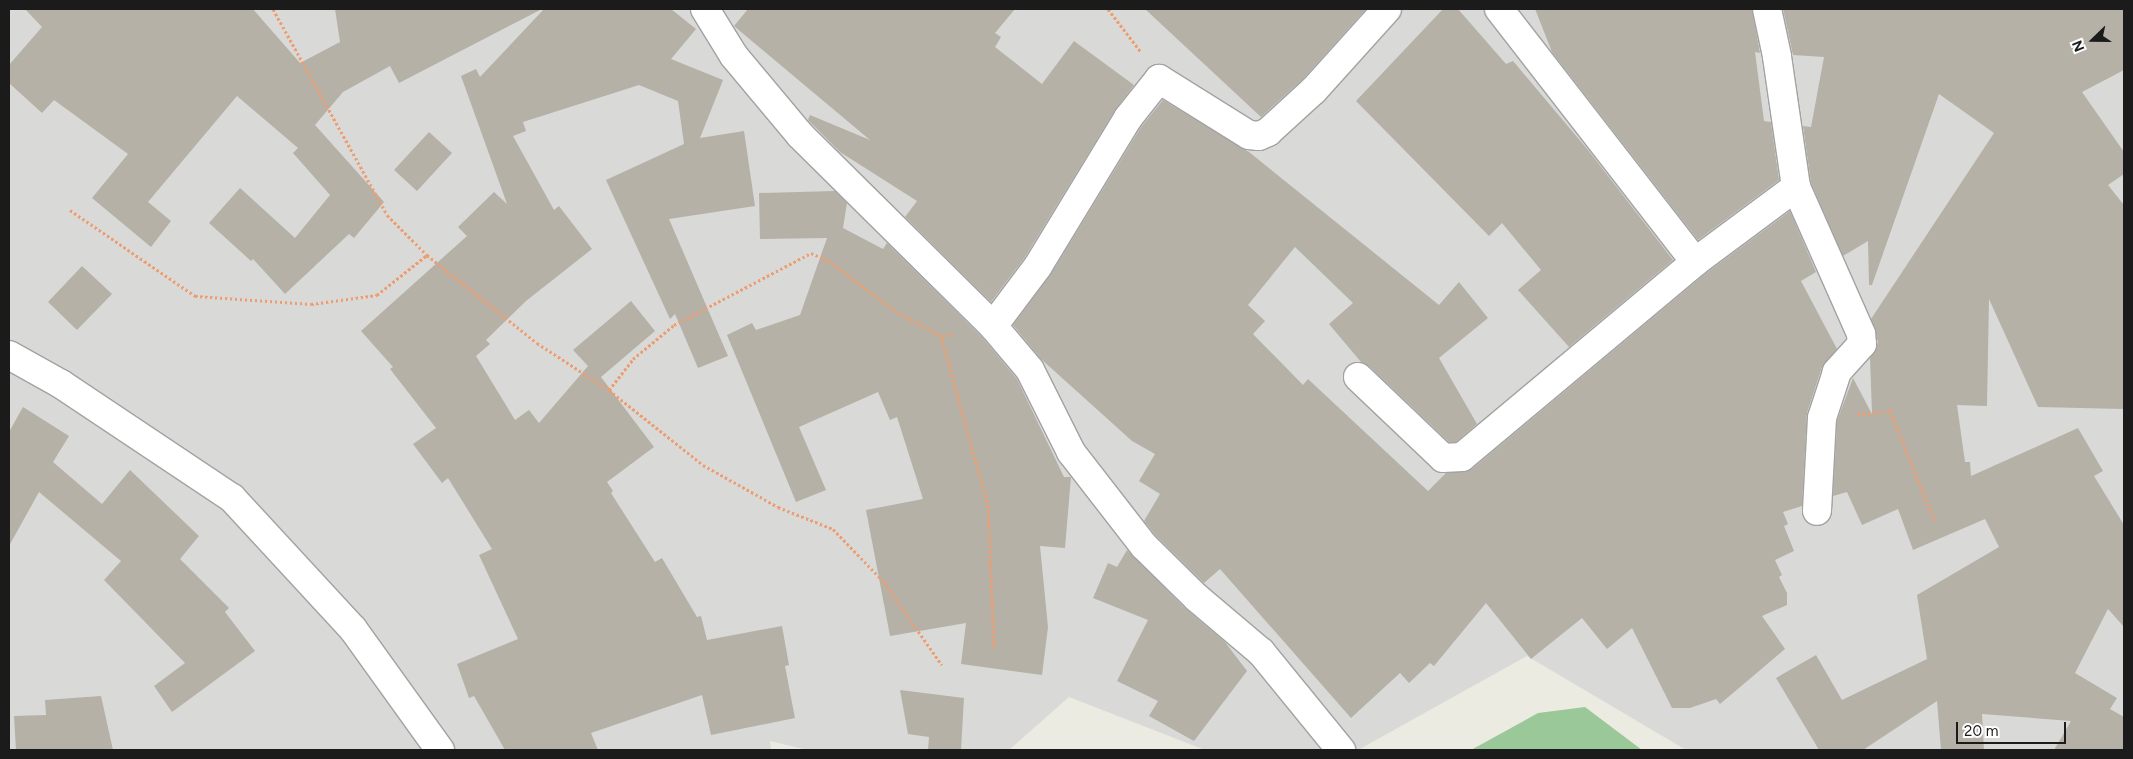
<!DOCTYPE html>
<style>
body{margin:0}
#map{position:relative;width:2133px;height:759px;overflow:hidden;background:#ecebe1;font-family:Figtree,sans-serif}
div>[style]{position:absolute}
.residential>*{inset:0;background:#d9d9d8}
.forest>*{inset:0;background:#9bc899}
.building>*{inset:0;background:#b5b1a7}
.path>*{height:3px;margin-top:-1.5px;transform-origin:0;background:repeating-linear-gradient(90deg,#ee9d70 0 2.5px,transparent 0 5px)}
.roads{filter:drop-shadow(1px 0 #a2a2a2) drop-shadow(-1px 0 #a2a2a2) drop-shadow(0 1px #a2a2a2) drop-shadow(0 -1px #a2a2a2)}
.minor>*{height:28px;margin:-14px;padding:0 14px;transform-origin:14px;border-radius:14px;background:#fff}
.tertiary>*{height:28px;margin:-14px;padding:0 14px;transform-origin:14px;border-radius:14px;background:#fff}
span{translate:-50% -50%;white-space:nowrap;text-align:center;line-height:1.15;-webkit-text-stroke:4.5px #fff;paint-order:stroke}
.frame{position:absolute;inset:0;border:10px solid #1b1b1b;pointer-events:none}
.north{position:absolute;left:2068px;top:15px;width:50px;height:50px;-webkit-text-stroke:4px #fff;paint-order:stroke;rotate:248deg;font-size:14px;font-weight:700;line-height:20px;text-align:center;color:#1b1b1b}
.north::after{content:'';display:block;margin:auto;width:18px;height:22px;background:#1b1b1b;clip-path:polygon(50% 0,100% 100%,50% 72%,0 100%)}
.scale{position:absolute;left:1956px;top:722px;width:110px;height:22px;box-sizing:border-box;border:2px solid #1b1b1b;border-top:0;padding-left:6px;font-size:15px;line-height:18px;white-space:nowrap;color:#1b1b1b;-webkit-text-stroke:4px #fff;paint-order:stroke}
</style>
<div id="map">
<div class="residential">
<i style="clip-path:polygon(9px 9px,2124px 9px,2124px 750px,1686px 750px,1527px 656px,1358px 750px,1205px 750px,1069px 697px,1009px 750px,808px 750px,770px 741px,771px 750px,9px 750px)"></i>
</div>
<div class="forest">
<i style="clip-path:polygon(1585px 707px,1642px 750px,1471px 750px,1538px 713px)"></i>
</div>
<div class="building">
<i style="clip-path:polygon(25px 9px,253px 9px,300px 63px,340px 42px,335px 9px,542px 9px,399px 83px,390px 66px,343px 92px,315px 125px,384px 202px,354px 238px,349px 234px,285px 294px,253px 259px,251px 261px,209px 223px,240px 188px,295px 238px,330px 195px,293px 153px,298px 148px,237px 96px,148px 202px,171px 221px,151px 247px,92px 198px,128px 154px,54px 100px,42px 113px,9px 83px,9px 65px,42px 27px)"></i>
<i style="clip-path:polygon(544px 9px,671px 9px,696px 29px,671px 59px,723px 80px,700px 138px,744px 131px,755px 206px,669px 219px,728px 356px,698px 368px,675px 314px,670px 319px,606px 180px,684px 144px,678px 101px,639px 85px,523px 122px,526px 131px,513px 136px,554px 210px,559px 206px,592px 249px,526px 301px,486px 340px,490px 344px,476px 356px,515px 420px,529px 410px,539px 423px,588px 366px,573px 350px,631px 301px,655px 331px,601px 377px,654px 447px,607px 482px,613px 491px,611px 493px,655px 562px,662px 558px,697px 617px,701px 616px,707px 640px,782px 626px,789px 665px,785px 666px,795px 718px,711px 735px,702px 695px,591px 733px,598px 750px,505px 750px,474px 696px,469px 698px,457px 664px,518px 639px,479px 555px,492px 549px,448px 478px,442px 483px,413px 444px,436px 428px,390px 369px,393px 367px,361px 331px,467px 236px,458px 227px,494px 192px,507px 204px,461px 76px,476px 69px,480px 77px)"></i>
<i style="clip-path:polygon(748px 9px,1015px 9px,995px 33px,1001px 37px,995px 47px,1042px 84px,1074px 41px,1134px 85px,1115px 110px,1025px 257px,991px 302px,905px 217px,917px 201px,840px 152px,808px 120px,810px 115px,870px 140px,734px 26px)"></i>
<i style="clip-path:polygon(1145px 9px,1366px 9px,1303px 79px,1261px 117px)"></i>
<i style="clip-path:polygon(1443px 9px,1458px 9px,1506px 64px,1513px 61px,1588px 150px,1673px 260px,1569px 347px,1518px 290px,1541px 270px,1502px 223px,1489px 236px,1356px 101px)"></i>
<i style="clip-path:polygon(1535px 9px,1752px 9px,1760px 53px,1755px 52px,1764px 121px,1771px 122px,1779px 180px,1698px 240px,1552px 52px)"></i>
<i style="clip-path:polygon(1783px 9px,2124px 9px,2124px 70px,2082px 92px,2124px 152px,2124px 174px,2108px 185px,2124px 205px,2124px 409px,2038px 407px,1989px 299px,1987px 406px,1957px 405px,1965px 462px,1970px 462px,1971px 476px,2078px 428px,2103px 471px,2094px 476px,2124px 525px,2124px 627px,2108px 609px,2075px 673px,2117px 698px,2110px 709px,2124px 717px,2124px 750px,2054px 750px,2071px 721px,1982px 714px,1984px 750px,1941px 750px,1937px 701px,1863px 750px,1819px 750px,1776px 678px,1816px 655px,1842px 700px,1927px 659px,1917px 595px,1999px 547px,1985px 519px,1913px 550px,1898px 509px,1862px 525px,1847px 492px,1833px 496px,1837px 421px,1853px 378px,1872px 414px,1870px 358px,1878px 342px,1871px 319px,1994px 133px,1939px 94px,1872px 285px,1869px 285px,1868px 241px,1843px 256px,1811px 183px,1803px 126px,1811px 127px,1824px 57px,1793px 55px)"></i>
<i style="clip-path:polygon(1163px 100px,1249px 152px,1439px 305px,1459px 282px,1488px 318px,1439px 358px,1477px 424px,1456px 442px,1449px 442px,1369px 366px,1361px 362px,1329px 324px,1353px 303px,1295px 247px,1248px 305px,1265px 321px,1253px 334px,1303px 385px,1308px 379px,1428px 491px,1446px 473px,1472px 469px,1705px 274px,1790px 211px,1816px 272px,1801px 281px,1837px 349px,1822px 367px,1807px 413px,1802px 506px,1783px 512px,1788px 524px,1784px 526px,1794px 551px,1775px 560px,1782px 575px,1779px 577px,1787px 593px,1787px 605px,1762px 616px,1785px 649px,1720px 704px,1716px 699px,1690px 708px,1672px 708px,1632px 628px,1607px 649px,1582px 618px,1531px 659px,1486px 603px,1434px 666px,1430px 663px,1409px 683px,1400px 673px,1351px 718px,1220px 569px,1204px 583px,1156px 536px,1144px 521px,1160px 494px,1139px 481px,1155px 454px,1132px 441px,1041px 359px,1013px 325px,1051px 274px,1141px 127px)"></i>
<i style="clip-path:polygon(429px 132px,452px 153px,417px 191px,394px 170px)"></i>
<i style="clip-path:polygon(835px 191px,847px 203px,843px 228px,883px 249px,887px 243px,982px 337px,1017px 379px,1064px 477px,1071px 477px,1065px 548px,1040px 546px,1048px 627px,1042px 675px,961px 664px,966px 623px,890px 636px,866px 510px,923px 499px,897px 417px,890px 420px,878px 392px,799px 427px,826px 490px,796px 502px,727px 335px,752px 323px,756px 330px,800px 315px,827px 238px,760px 239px,759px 193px)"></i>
<i style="clip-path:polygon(82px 266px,112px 294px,77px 330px,48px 302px)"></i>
<i style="clip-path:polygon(23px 407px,69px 436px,53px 462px,102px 504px,130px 470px,199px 536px,180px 559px,229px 608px,225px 612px,255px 651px,172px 712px,154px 686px,185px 663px,104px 580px,121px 561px,39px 492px,9px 546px,9px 432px)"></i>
<i style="clip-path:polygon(1127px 550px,1186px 609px,1225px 642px,1247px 671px,1194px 741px,1149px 716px,1158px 701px,1117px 681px,1148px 620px,1093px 598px,1108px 563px,1117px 567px)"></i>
<i style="clip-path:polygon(900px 690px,964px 698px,961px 750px,928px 750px,929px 737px,908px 734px)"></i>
<i style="clip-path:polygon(101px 696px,113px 750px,16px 750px,14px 716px,46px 715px,45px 700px)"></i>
</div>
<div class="path">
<i style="left:273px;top:9px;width:235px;rotate:61deg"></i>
<i style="left:387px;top:215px;width:57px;rotate:45deg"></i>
<i style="left:427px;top:255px;width:141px;rotate:38.7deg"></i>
<i style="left:537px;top:343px;width:86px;rotate:33.1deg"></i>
<i style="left:609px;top:390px;width:120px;rotate:38.6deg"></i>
<i style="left:703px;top:465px;width:86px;rotate:29.2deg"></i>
<i style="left:778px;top:507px;width:59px;rotate:21.8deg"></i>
<i style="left:833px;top:529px;width:74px;rotate:46.1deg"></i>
<i style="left:884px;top:582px;width:101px;rotate:55.1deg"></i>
<i style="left:1108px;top:9px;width:54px;rotate:52.5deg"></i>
<i style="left:70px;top:210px;width:152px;rotate:34.5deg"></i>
<i style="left:195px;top:296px;width:116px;rotate:3.9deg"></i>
<i style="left:311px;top:304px;width:67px;rotate:-7.8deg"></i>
<i style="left:377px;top:295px;width:64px;rotate:-38.7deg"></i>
<i style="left:941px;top:336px;width:12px;rotate:-9deg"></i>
<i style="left:609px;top:390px;width:39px;rotate:-52deg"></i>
<i style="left:633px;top:359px;width:53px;rotate:-39.7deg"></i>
<i style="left:674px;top:325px;width:155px;rotate:-27.7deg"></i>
<i style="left:811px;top:253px;width:20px;rotate:24deg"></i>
<i style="left:829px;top:261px;width:85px;rotate:36.9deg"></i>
<i style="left:897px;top:312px;width:50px;rotate:28.6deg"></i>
<i style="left:941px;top:336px;width:175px;rotate:74.5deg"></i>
<i style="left:988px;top:505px;width:142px;rotate:87.6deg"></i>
<i style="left:1858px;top:414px;width:32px;rotate:-5deg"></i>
<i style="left:1890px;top:411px;width:120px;rotate:67.9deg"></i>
</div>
<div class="roads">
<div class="minor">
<i style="left:705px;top:9px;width:55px;rotate:58.3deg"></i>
<i style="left:734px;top:56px;width:103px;rotate:50.1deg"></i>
<i style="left:800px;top:135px;width:272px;rotate:44.7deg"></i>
<i style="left:993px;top:326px;width:75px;rotate:-53.1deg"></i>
<i style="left:1038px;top:266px;width:173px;rotate:-58.7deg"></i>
<i style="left:1128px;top:118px;width:50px;rotate:-51.5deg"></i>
<i style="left:1159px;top:79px;width:106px;rotate:31.9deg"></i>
<i style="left:1249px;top:135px;width:10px;rotate:6deg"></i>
<i style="left:1259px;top:136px;width:10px;rotate:-24deg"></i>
<i style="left:1268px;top:132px;width:62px;rotate:-42.4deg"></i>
<i style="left:1314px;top:90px;width:109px;rotate:-48deg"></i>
<i style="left:1499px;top:9px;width:320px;rotate:52.2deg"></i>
<i style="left:1796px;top:187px;width:161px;rotate:66.1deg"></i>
<i style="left:1861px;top:334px;width:10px;rotate:84deg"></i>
<i style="left:1862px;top:344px;width:38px;rotate:132deg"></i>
<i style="left:1837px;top:372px;width:48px;rotate:108.1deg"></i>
<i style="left:1822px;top:418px;width:93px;rotate:93.1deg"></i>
<i style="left:993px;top:326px;width:57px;rotate:49.9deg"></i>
<i style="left:1030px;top:370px;width:92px;rotate:63.4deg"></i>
<i style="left:1071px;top:452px;width:119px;rotate:52.2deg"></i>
<i style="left:1144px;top:546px;width:74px;rotate:44.5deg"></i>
<i style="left:1197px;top:598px;width:84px;rotate:40.2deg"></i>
<i style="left:1261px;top:652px;width:127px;rotate:50.8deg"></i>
<i style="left:1358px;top:377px;width:117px;rotate:43.6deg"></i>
<i style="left:1443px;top:458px;width:19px;rotate:-3deg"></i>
<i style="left:1462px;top:457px;width:304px;rotate:-39.9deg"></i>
<i style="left:1695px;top:262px;width:126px;rotate:-36.6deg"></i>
<i style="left:1796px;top:187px;width:132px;rotate:-98.3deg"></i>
<i style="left:1777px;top:56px;width:48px;rotate:-102deg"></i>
</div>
<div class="tertiary">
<i style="left:9px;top:355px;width:60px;rotate:29.1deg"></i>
<i style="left:61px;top:384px;width:206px;rotate:33.7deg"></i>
<i style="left:232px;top:498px;width:178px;rotate:47.3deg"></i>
<i style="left:353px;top:629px;width:149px;rotate:54.3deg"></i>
</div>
</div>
<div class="frame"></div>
<div class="north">N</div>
<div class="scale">20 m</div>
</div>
